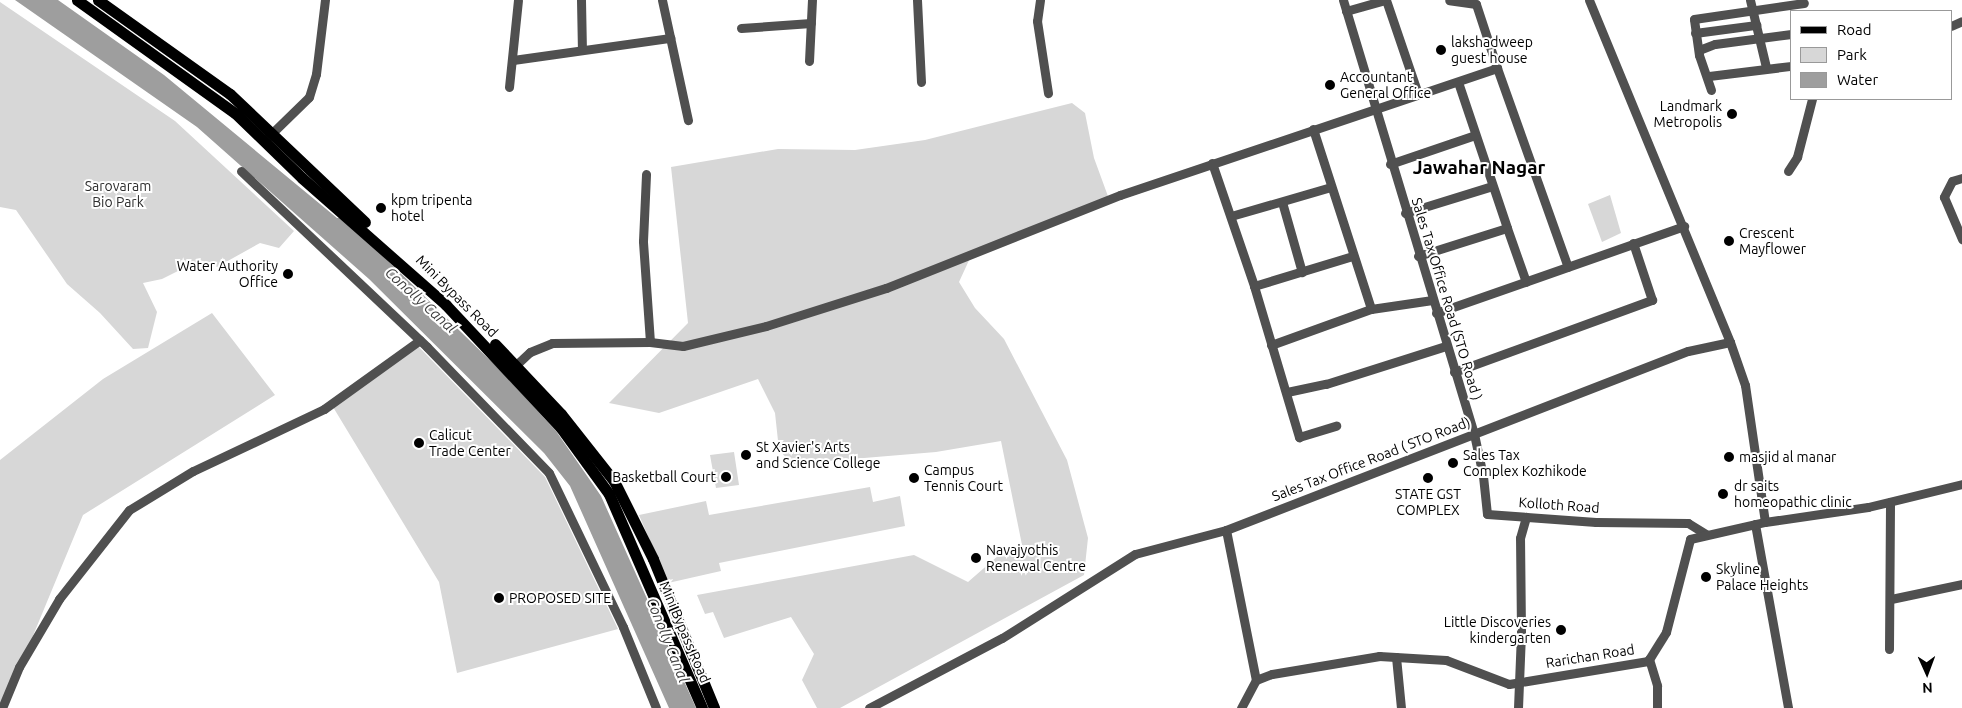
<!DOCTYPE html>
<style>
body{margin:0}
#map{position:relative;width:1962px;height:708px;overflow:hidden;background:#fff;font-family:Ubuntu,sans-serif}
div>[style]{position:absolute}
.green>*{inset:0;background:#d7d7d7}
.water>*{inset:0;background:#9e9e9e}
.minor>*{height:9px;margin:-4.5px;padding:0 4.5px;transform-origin:4.5px;border-radius:4.5px;background:#505050}
.major>*{height:11px;margin:-5.5px;padding:0 5.5px;transform-origin:5.5px;border-radius:5.5px;background:#000}
.dots>*{width:14px;height:14px;translate:-50% -50%;box-sizing:border-box;border:2px solid #fff;border-radius:50%}
span{translate:-50% -50%;white-space:nowrap;text-align:center;line-height:1.15;-webkit-text-stroke:4px #fff;paint-order:stroke}
.poi-label{font-size:14px;color:#000}
.left{translate:0 -50%;text-align:left}
.right{translate:-100% -50%;text-align:right}
.park-label{font-size:14px;color:#2e2e2e}
.street-label{font-size:14px;color:#000}
.water-label{font-size:15px;color:#3f3f3f;font-style:italic}
.district-label{font-size:19px;color:#000;font-weight:700}
.legend{position:absolute;left:1790px;top:10px;width:162px;height:90px;box-sizing:border-box;background:#fff;border:1px solid #999;margin:0;padding:6px 9px;list-style:none;font-size:15px;color:#000}
.legend li{display:flex;align-items:center;gap:10px;height:25px}
.legend b{width:25px;border:1px solid #999}
.north{position:absolute;left:1902px;top:648px;width:50px;height:50px;-webkit-text-stroke:4px #fff;paint-order:stroke;rotate:178deg;font-size:14px;font-weight:700;line-height:20px;text-align:center;color:#000}
.north::after{content:'';display:block;margin:auto;width:18px;height:22px;background:#000;clip-path:polygon(50% 0,100% 100%,50% 72%,0 100%)}
</style>
<div id="map">
<div class="green">
<i style="clip-path:polygon(0 2px,175px 121px,294px 231px,279px 248px,260px 243px,217px 267px,200px 260px,162px 279px,143px 283px,157px 312px,148px 348px,133px 349px,100px 313px,67px 284px,16px 210px,0 207px)"></i>
<i style="clip-path:polygon(1072px 103px,1085px 113px,1094px 158px,1109px 199px,971px 256px,959px 282px,975px 308px,1004px 339px,1067px 460px,1088px 538px,1084px 575px,840px 708px,817px 708px,802px 680px,814px 654px,791px 617px,724px 638px,713px 612px,705px 614px,697px 595px,914px 555px,968px 582px,999px 555px,1022px 545px,1001px 441px,936px 452px,792px 464px,779px 450px,775px 413px,758px 379px,659px 413px,609px 403px,688px 323px,671px 167px,778px 149px,855px 150px,925px 140px)"></i>
<i style="clip-path:polygon(1610px 195px,1621px 233px,1602px 242px,1588px 204px)"></i>
<i style="clip-path:polygon(212px 313px,275px 395px,83px 515px,3px 708px,0 708px,0 460px,103px 379px)"></i>
<i style="clip-path:polygon(417px 345px,545px 477px,618px 629px,457px 673px,439px 582px,333px 407px)"></i>
<i style="clip-path:polygon(734px 452px,739px 485px,716px 488px,710px 455px)"></i>
<i style="clip-path:polygon(870px 487px,873px 502px,900px 496px,905px 526px,719px 563px,721px 571px,668px 583px,639px 515px,706px 501px,709px 515px)"></i>
</div>
<div class="water">
<i style="clip-path:polygon(15px 0,58px 0,164px 75px,337px 218px,344px 218px,501px 371px,556px 431px,601px 496px,696px 708px,669px 708px,570px 486px,544px 453px,369px 279px,197px 127px)"></i>
</div>
<div class="minor">
<i style="left:581px;top:0;width:50px;rotate:88.9deg"></i>
<i style="left:662px;top:0;width:123px;rotate:77.8deg"></i>
<i style="left:917px;top:0;width:82px;rotate:87.2deg"></i>
<i style="left:1040px;top:0;width:21px;rotate:98deg"></i>
<i style="left:1037px;top:21px;width:73px;rotate:81.3deg"></i>
<i style="left:1343px;top:0;width:453px;rotate:73.2deg"></i>
<i style="left:1474px;top:434px;width:43px;rotate:77.9deg"></i>
<i style="left:1483px;top:476px;width:38px;rotate:84deg"></i>
<i style="left:1487px;top:514px;width:109px;rotate:4.2deg"></i>
<i style="left:1596px;top:522px;width:92px;rotate:0.6deg"></i>
<i style="left:1688px;top:523px;width:22px;rotate:32deg"></i>
<i style="left:1386px;top:0;width:99px;rotate:71.2deg"></i>
<i style="left:1589px;top:0;width:370px;rotate:67.6deg"></i>
<i style="left:1750px;top:0;width:69px;rotate:76.6deg"></i>
<i style="left:1346px;top:11px;width:41px;rotate:-15.8deg"></i>
<i style="left:1951px;top:26px;width:12px;rotate:-24deg"></i>
<i style="left:741px;top:28px;width:70px;rotate:-4.1deg"></i>
<i style="left:1695px;top:33px;width:62px;rotate:-7.5deg"></i>
<i style="left:1699px;top:50px;width:17px;rotate:-21deg"></i>
<i style="left:1715px;top:44px;width:77px;rotate:-7.5deg"></i>
<i style="left:513px;top:60px;width:159px;rotate:-8deg"></i>
<i style="left:809px;top:61px;width:61px;rotate:-87.2deg"></i>
<i style="left:1497px;top:68px;width:211px;rotate:70.4deg"></i>
<i style="left:1709px;top:76px;width:83px;rotate:-7deg"></i>
<i style="left:1458px;top:82px;width:154px;rotate:71.4deg"></i>
<i style="left:509px;top:87px;width:87px;rotate:-84.1deg"></i>
<i style="left:1711px;top:90px;width:37px;rotate:-109deg"></i>
<i style="left:1699px;top:55px;width:36px;rotate:-98deg"></i>
<i style="left:1694px;top:19px;width:111px;rotate:-8.3deg"></i>
<i style="left:1313px;top:129px;width:189px;rotate:72.1deg"></i>
<i style="left:268px;top:137px;width:57px;rotate:-44.3deg"></i>
<i style="left:309px;top:97px;width:24px;rotate:-73deg"></i>
<i style="left:316px;top:74px;width:75px;rotate:-83.1deg"></i>
<i style="left:1212px;top:163px;width:130px;rotate:71.1deg"></i>
<i style="left:1254px;top:286px;width:158px;rotate:73.4deg"></i>
<i style="left:1299px;top:437px;width:39px;rotate:-17deg"></i>
<i style="left:1390px;top:164px;width:90px;rotate:-18.8deg"></i>
<i style="left:241px;top:171px;width:256px;rotate:43.4deg"></i>
<i style="left:427px;top:347px;width:175px;rotate:45.9deg"></i>
<i style="left:549px;top:473px;width:171px;rotate:64.3deg"></i>
<i style="left:623px;top:627px;width:87px;rotate:67.8deg"></i>
<i style="left:1788px;top:171px;width:17px;rotate:-57deg"></i>
<i style="left:1797px;top:157px;width:60px;rotate:-75.5deg"></i>
<i style="left:1962px;top:178px;width:10px;rotate:163deg"></i>
<i style="left:1952px;top:181px;width:18px;rotate:117deg"></i>
<i style="left:1944px;top:197px;width:46px;rotate:66.8deg"></i>
<i style="left:1282px;top:202px;width:73px;rotate:74.1deg"></i>
<i style="left:1405px;top:213px;width:91px;rotate:-17.2deg"></i>
<i style="left:1231px;top:216px;width:104px;rotate:-16.2deg"></i>
<i style="left:1418px;top:256px;width:93px;rotate:-17.5deg"></i>
<i style="left:1507px;top:228px;width:57px;rotate:70.6deg"></i>
<i style="left:1254px;top:286px;width:103px;rotate:-16.9deg"></i>
<i style="left:1436px;top:313px;width:263px;rotate:-19.3deg"></i>
<i style="left:650px;top:342px;width:33px;rotate:7deg"></i>
<i style="left:683px;top:346px;width:85px;rotate:-13.5deg"></i>
<i style="left:766px;top:326px;width:126px;rotate:-17.6deg"></i>
<i style="left:886px;top:288px;width:252px;rotate:-21.7deg"></i>
<i style="left:1120px;top:195px;width:398px;rotate:-18.6deg"></i>
<i style="left:1497px;top:68px;width:67px;rotate:-108.2deg"></i>
<i style="left:1476px;top:4px;width:27px;rotate:-172deg"></i>
<i style="left:1271px;top:345px;width:106px;rotate:-19.8deg"></i>
<i style="left:1371px;top:309px;width:62px;rotate:-8.4deg"></i>
<i style="left:516px;top:365px;width:19px;rotate:-43deg"></i>
<i style="left:530px;top:352px;width:24px;rotate:-22deg"></i>
<i style="left:552px;top:343px;width:98px;rotate:-0.6deg"></i>
<i style="left:650px;top:342px;width:101px;rotate:-94deg"></i>
<i style="left:643px;top:241px;width:67px;rotate:-87.4deg"></i>
<i style="left:1454px;top:372px;width:211px;rotate:-20deg"></i>
<i style="left:1652px;top:300px;width:60px;rotate:-108.4deg"></i>
<i style="left:1287px;top:392px;width:40px;rotate:-12deg"></i>
<i style="left:1326px;top:384px;width:126px;rotate:-17.6deg"></i>
<i style="left:1755px;top:524px;width:187px;rotate:79.8deg"></i>
<i style="left:1226px;top:530px;width:153px;rotate:78.7deg"></i>
<i style="left:1891px;top:599px;width:73px;rotate:-11.9deg"></i>
<i style="left:1889px;top:649px;width:147px;rotate:-89.6deg"></i>
<i style="left:1396px;top:657px;width:51px;rotate:84.4deg"></i>
<i style="left:1649px;top:659px;width:28px;rotate:73deg"></i>
<i style="left:1657px;top:686px;width:22px;rotate:90deg"></i>
<i style="left:2px;top:708px;width:44px;rotate:-67.5deg"></i>
<i style="left:19px;top:667px;width:79px;rotate:-59.5deg"></i>
<i style="left:59px;top:599px;width:113px;rotate:-51.8deg"></i>
<i style="left:129px;top:510px;width:75px;rotate:-31.4deg"></i>
<i style="left:193px;top:471px;width:145px;rotate:-25.3deg"></i>
<i style="left:324px;top:409px;width:118px;rotate:-35.7deg"></i>
<i style="left:869px;top:708px;width:150px;rotate:-27.8deg"></i>
<i style="left:1002px;top:638px;width:157px;rotate:-32.3deg"></i>
<i style="left:1135px;top:554px;width:94px;rotate:-14.8deg"></i>
<i style="left:1226px;top:530px;width:495px;rotate:-21.2deg"></i>
<i style="left:1688px;top:351px;width:43px;rotate:-12.1deg"></i>
<i style="left:1730px;top:342px;width:46px;rotate:70.8deg"></i>
<i style="left:1745px;top:385px;width:138px;rotate:81.7deg"></i>
<i style="left:1241px;top:708px;width:32px;rotate:-62deg"></i>
<i style="left:1256px;top:680px;width:17px;rotate:-21deg"></i>
<i style="left:1272px;top:674px;width:109px;rotate:-9.5deg"></i>
<i style="left:1379px;top:656px;width:67px;rotate:3.4deg"></i>
<i style="left:1446px;top:660px;width:67px;rotate:20.9deg"></i>
<i style="left:1509px;top:684px;width:141px;rotate:-9.4deg"></i>
<i style="left:1648px;top:661px;width:34px;rotate:-58deg"></i>
<i style="left:1666px;top:632px;width:96px;rotate:-75.5deg"></i>
<i style="left:1690px;top:539px;width:77px;rotate:-12.8deg"></i>
<i style="left:1765px;top:522px;width:104px;rotate:-8.3deg"></i>
<i style="left:1868px;top:507px;width:97px;rotate:-13.7deg"></i>
<i style="left:1518px;top:708px;width:76px;rotate:-87.7deg"></i>
<i style="left:1521px;top:632px;width:94px;rotate:-90.6deg"></i>
<i style="left:1520px;top:538px;width:22px;rotate:-74deg"></i>
</div>
<div class="major">
<i style="left:77px;top:0;width:194px;rotate:35.6deg"></i>
<i style="left:235px;top:113px;width:93px;rotate:44.1deg"></i>
<i style="left:302px;top:178px;width:192px;rotate:41.4deg"></i>
<i style="left:446px;top:305px;width:168px;rotate:46.9deg"></i>
<i style="left:561px;top:428px;width:82px;rotate:54deg"></i>
<i style="left:609px;top:494px;width:233px;rotate:66.5deg"></i>
<i style="left:98px;top:0;width:162px;rotate:35.5deg"></i>
<i style="left:230px;top:94px;width:186px;rotate:43.5deg"></i>
<i style="left:495px;top:344px;width:96px;rotate:46.7deg"></i>
<i style="left:561px;top:414px;width:85px;rotate:51.7deg"></i>
<i style="left:614px;top:481px;width:87px;rotate:63.4deg"></i>
<i style="left:653px;top:559px;width:161px;rotate:67.7deg"></i>
</div>
<div class="dots">
<i style="left:1441px;top:50px;background:#000"></i>
<i style="left:1330px;top:85px;background:#000"></i>
<i style="left:1732px;top:114px;background:#000"></i>
<i style="left:381px;top:208px;background:#000"></i>
<i style="left:1729px;top:241px;background:#000"></i>
<i style="left:288px;top:274px;background:#000"></i>
<i style="left:419px;top:443px;background:#000"></i>
<i style="left:746px;top:455px;background:#000"></i>
<i style="left:1729px;top:457px;background:#000"></i>
<i style="left:1453px;top:463px;background:#000"></i>
<i style="left:726px;top:477px;background:#000"></i>
<i style="left:914px;top:478px;background:#000"></i>
<i style="left:1428px;top:478px;background:#000"></i>
<i style="left:1723px;top:494px;background:#000"></i>
<i style="left:976px;top:558px;background:#000"></i>
<i style="left:1706px;top:577px;background:#000"></i>
<i style="left:499px;top:598px;background:#000"></i>
<i style="left:1561px;top:630px;background:#000"></i>
</div>
<div class="poi-label">
<span class="left" style="left:1451px;top:50px">lakshadweep<br>guest house</span>
<span class="left" style="left:1340px;top:85px">Accountant<br>General Office</span>
<span class="right" style="left:1722px;top:114px">Landmark<br>Metropolis</span>
<span class="left" style="left:391px;top:208px">kpm tripenta<br>hotel</span>
<span class="left" style="left:1739px;top:241px">Crescent<br>Mayflower</span>
<span class="right" style="left:278px;top:274px">Water Authority<br>Office</span>
<span class="left" style="left:429px;top:443px">Calicut<br>Trade Center</span>
<span class="left" style="left:756px;top:455px">St Xavier's Arts<br>and Science College</span>
<span class="left" style="left:1463px;top:463px">Sales Tax<br>Complex Kozhikode</span>
<span class="left" style="left:1739px;top:457px">masjid al manar</span>
<span class="left" style="left:924px;top:478px">Campus<br>Tennis Court</span>
<span class="right" style="left:716px;top:477px">Basketball Court</span>
<span class="left" style="left:1734px;top:494px">dr saits<br>homeopathic clinic</span>
<span style="left:1428px;top:502px">STATE GST<br>COMPLEX</span>
<span class="left" style="left:986px;top:558px">Navajyothis<br>Renewal Centre</span>
<span class="left" style="left:1716px;top:577px">Skyline<br>Palace Heights</span>
<span class="left" style="left:509px;top:598px">PROPOSED SITE</span>
<span class="right" style="left:1551px;top:630px">Little Discoveries<br>kindergarten</span>
</div>
<div class="park-label">
<span style="left:118px;top:194px">Sarovaram<br>Bio Park</span>
</div>
<div class="street-label">
<span style="left:457px;top:296px;rotate:45deg">Mini Bypass Road</span>
<span style="left:1447px;top:299px;rotate:73deg">Sales Tax Office Road (STO Road )</span>
<span style="left:1371px;top:459px;rotate:-21deg">Sales Tax Office Road ( STO Road)</span>
<span style="left:1559px;top:505px;rotate:4deg">Kolloth Road</span>
<span style="left:685px;top:632px;rotate:67deg">Mini Bypass Road</span>
<span style="left:1590px;top:656px;rotate:-9deg">Rarichan Road</span>
</div>
<div class="water-label">
<span style="left:421px;top:300px;rotate:42deg">Conolly Canal</span>
<span style="left:668px;top:640px;rotate:68deg">Conolly Canal</span>
</div>
<div class="district-label">
<span style="left:1479px;top:168px">Jawahar Nagar</span>
</div>
<ul class="legend">
<li><b style="height:6px;background:#000"></b>Road</li>
<li><b style="height:14px;background:#d7d7d7"></b>Park</li>
<li><b style="height:14px;background:#9e9e9e"></b>Water</li>
</ul>
<div class="north">N</div>
</div>
